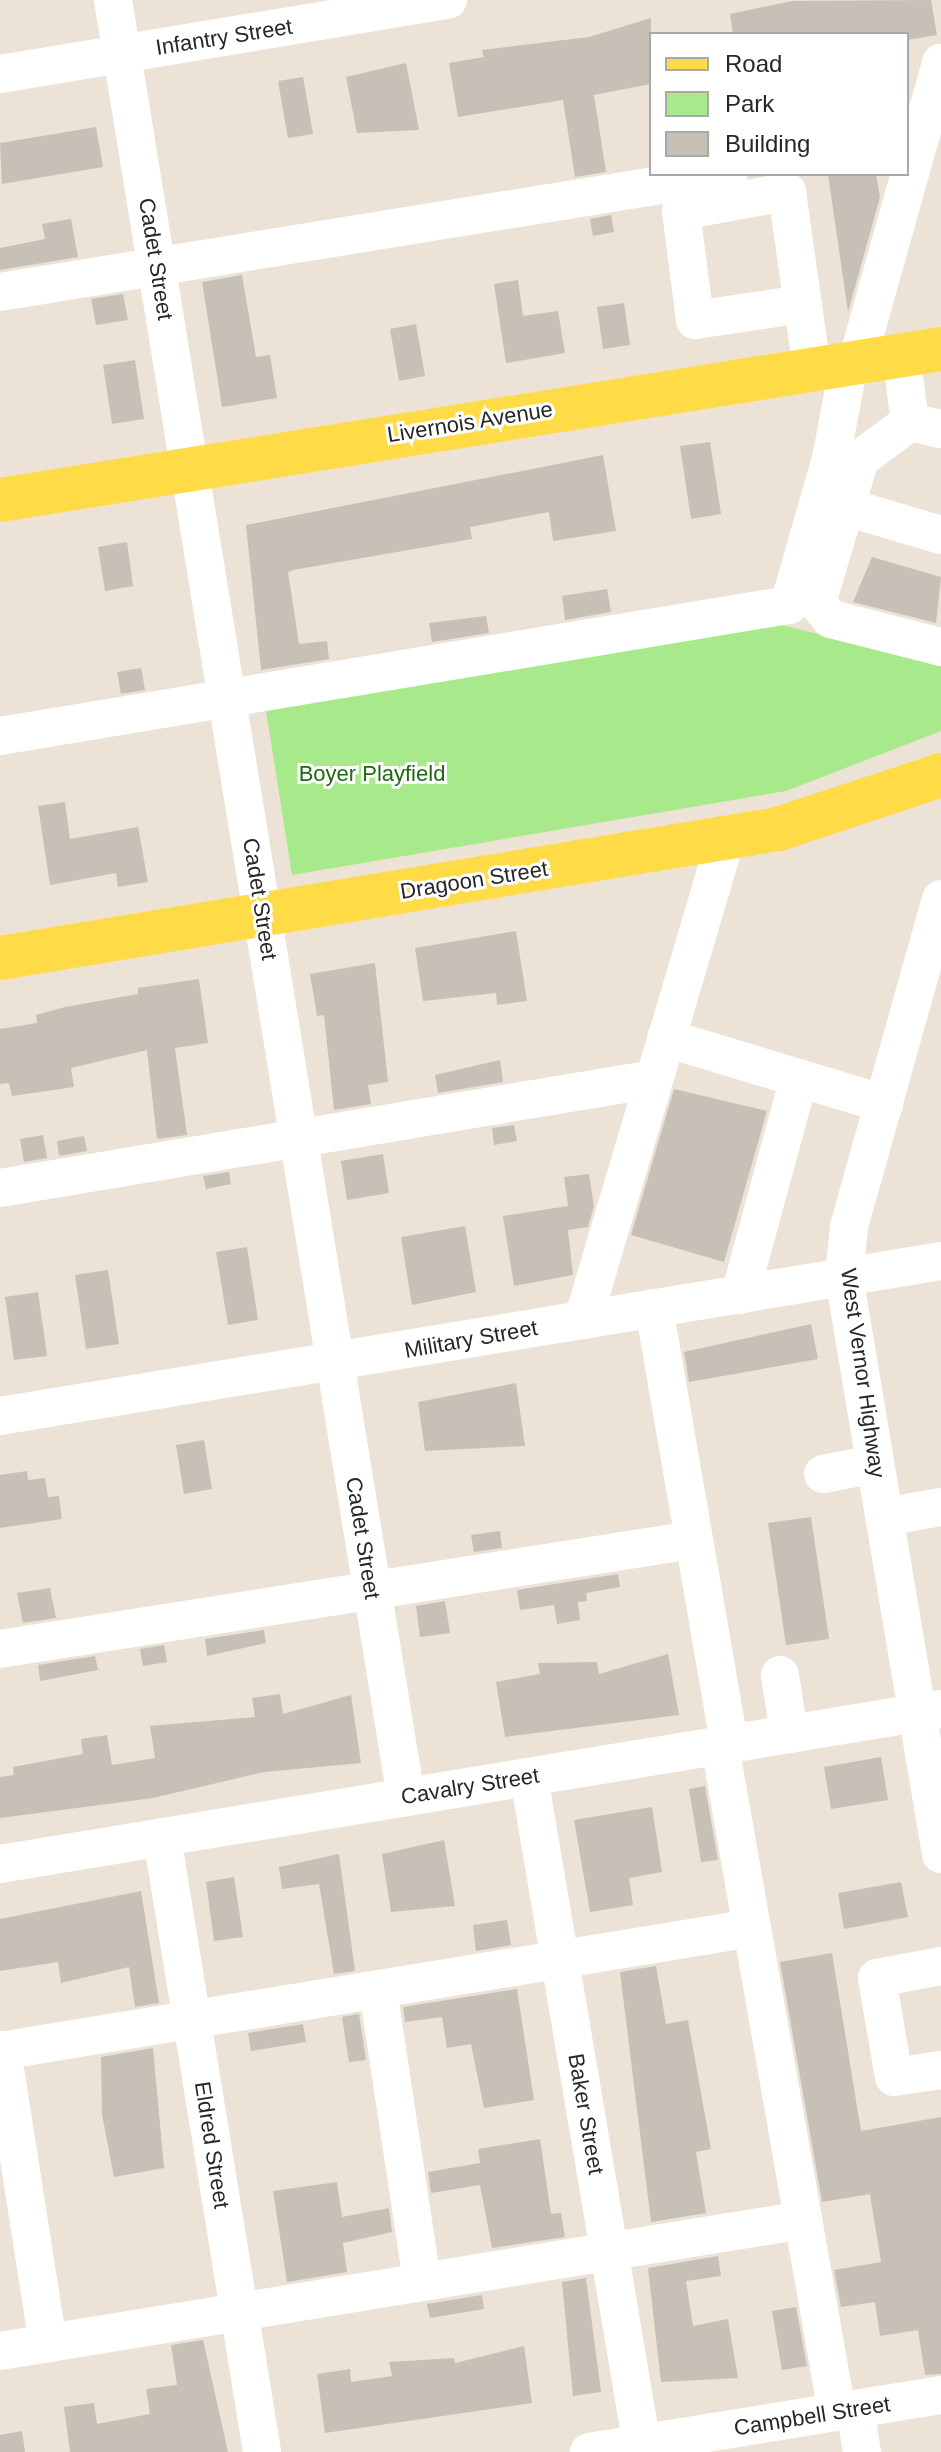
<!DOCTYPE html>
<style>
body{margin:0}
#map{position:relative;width:941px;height:2452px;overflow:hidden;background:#ece3d6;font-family:Arial,sans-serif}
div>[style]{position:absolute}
.green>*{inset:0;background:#a7e98b}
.building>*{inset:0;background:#c6c0b6}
.minor>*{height:38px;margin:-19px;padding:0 19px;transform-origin:19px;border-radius:19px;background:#fff}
.major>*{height:44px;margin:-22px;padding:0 22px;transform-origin:22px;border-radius:22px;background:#ffdc47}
span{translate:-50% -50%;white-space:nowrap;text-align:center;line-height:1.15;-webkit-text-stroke:6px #fff;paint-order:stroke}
.street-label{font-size:22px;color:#272727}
.park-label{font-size:22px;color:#206911}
.legend{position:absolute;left:649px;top:32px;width:260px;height:144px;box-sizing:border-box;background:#fff;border:2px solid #a9a9a9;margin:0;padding:10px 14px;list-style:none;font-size:24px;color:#272727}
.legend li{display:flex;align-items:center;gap:16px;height:40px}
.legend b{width:40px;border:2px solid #a9a9a9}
</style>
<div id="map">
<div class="green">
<i style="clip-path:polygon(774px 623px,941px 665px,941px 731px,786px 791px,292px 875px,265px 704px)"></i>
</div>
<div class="building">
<i style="clip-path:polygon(931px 0,937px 35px,907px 40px,907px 34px,733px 34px,730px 14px,792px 1px)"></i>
<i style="clip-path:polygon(651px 18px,651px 84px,594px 95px,606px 172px,575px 177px,563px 100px,458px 117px,449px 63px,484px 57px,482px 50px,589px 37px)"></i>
<i style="clip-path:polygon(406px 63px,419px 130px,357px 133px,346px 77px)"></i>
<i style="clip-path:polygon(303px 77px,313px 134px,288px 138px,278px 81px)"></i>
<i style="clip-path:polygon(96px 127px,103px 167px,2px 184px,0 143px)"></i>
<i style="clip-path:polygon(828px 174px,876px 174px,880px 197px,848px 312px)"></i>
<i style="clip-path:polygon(611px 215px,614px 232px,593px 236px,590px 219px)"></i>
<i style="clip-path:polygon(71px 219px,78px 257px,0 270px,0 248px,45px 239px,42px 224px)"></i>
<i style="clip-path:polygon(242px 275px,256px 357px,270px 355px,277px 398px,222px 407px,202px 282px)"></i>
<i style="clip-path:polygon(518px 280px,523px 316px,558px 311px,565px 353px,506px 363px,494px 284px)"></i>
<i style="clip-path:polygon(123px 294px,128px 320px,96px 325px,91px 299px)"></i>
<i style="clip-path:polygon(624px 303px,630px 345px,603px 349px,597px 307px)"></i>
<i style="clip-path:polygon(416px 324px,425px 376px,399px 381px,390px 329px)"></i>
<i style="clip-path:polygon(135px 360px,144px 419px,112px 424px,103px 365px)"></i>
<i style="clip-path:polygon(710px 442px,721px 514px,691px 519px,680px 446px)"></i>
<i style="clip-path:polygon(603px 455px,616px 531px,553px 541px,549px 512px,470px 527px,472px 539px,293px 570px,288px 572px,299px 644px,327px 641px,329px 659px,261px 670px,246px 525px)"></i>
<i style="clip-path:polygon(127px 542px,133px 586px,105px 591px,98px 547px)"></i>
<i style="clip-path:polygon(872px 557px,941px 577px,936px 623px,853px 602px)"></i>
<i style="clip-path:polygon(607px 589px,611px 612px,565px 620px,562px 596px)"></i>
<i style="clip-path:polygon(486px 616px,489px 633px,432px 642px,429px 623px)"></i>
<i style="clip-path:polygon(141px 668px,145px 690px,121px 694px,117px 672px)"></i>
<i style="clip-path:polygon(65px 802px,70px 839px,138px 827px,148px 882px,118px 887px,116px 873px,50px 885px,38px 806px)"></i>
<i style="clip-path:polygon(516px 931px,527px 1001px,497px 1005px,496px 993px,423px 1001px,415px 948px)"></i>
<i style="clip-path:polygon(375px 963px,388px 1082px,368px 1085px,371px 1104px,334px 1110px,324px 1015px,317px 1016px,310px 974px)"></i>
<i style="clip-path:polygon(199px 979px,208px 1043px,175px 1048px,187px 1135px,157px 1139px,147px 1050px,71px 1068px,74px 1087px,12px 1096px,9px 1083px,0 1084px,0 1029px,37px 1023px,36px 1015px,65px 1007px,138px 994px,138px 988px)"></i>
<i style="clip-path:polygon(500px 1060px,503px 1082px,438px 1093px,435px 1075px)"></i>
<i style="clip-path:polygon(674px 1089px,767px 1111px,724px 1262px,631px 1235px)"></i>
<i style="clip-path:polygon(514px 1125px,517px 1141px,494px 1145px,492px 1128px)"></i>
<i style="clip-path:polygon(43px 1135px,47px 1158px,24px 1162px,20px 1139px)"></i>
<i style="clip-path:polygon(84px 1136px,87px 1151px,59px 1156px,57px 1141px)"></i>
<i style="clip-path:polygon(383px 1154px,389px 1193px,347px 1200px,341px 1161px)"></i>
<i style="clip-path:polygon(229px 1172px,231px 1184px,206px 1189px,203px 1176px)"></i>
<i style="clip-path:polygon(589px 1174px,594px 1206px,588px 1227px,568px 1230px,573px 1275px,514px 1286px,503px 1216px,568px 1206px,564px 1177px)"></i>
<i style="clip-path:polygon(465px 1226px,476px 1292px,412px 1305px,401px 1237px)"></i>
<i style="clip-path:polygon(247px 1247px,258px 1320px,228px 1325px,216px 1252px)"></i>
<i style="clip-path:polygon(108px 1270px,119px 1344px,86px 1349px,75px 1275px)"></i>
<i style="clip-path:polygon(38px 1292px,47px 1356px,14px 1360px,5px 1297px)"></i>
<i style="clip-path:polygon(811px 1324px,818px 1359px,689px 1382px,684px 1352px)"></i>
<i style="clip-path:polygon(516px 1383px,525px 1446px,425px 1451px,418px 1402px)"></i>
<i style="clip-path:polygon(204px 1440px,212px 1489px,184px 1494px,176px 1445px)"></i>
<i style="clip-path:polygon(27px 1471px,28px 1480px,45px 1478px,48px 1497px,59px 1496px,62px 1519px,0 1528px,0 1475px)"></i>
<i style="clip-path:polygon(811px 1517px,829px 1639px,786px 1645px,768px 1523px)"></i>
<i style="clip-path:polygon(500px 1531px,502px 1548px,474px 1552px,471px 1535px)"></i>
<i style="clip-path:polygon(618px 1574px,620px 1587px,586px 1593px,587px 1601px,578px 1602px,580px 1620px,557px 1624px,554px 1605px,520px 1610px,517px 1590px)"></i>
<i style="clip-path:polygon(50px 1588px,56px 1618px,23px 1623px,17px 1593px)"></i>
<i style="clip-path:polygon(445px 1601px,450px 1633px,420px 1637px,416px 1606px)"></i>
<i style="clip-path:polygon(264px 1630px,266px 1643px,207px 1656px,205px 1639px)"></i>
<i style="clip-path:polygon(164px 1645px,167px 1662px,143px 1666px,140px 1649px)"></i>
<i style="clip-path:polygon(668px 1654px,679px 1715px,505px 1737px,496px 1682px,540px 1674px,538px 1663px,597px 1662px,599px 1674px)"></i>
<i style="clip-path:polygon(95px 1656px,98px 1670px,40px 1681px,38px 1665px)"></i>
<i style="clip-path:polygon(280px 1694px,283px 1714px,351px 1695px,361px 1763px,264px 1772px,153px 1798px,0 1818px,0 1777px,14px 1775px,13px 1767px,83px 1754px,81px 1739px,107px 1735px,112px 1765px,155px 1758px,150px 1726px,255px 1717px,252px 1698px)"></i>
<i style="clip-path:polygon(881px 1757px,888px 1800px,831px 1809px,824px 1767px)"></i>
<i style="clip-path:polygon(705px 1786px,718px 1860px,701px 1862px,689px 1789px)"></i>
<i style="clip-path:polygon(652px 1807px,662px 1872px,629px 1878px,633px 1905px,590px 1912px,574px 1820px)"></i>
<i style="clip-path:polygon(444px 1840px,455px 1906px,391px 1912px,382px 1854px)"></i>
<i style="clip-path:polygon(339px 1854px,355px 1971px,334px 1974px,319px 1884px,282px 1889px,279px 1867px)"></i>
<i style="clip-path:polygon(234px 1877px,243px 1937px,214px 1941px,206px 1882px)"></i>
<i style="clip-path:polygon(901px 1882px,908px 1917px,844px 1929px,838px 1893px)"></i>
<i style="clip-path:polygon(141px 1891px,159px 2003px,135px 2007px,129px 1967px,61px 1983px,58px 1962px,0 1971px,0 1919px)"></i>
<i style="clip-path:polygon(507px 1920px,511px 1945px,476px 1951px,473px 1925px)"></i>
<i style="clip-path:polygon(832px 1953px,861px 2131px,941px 2117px,941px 2374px,925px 2375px,918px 2330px,880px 2336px,875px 2302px,841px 2307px,834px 2270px,881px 2262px,870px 2194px,822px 2202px,780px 1962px)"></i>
<i style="clip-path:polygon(656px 1966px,666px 2024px,688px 2020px,711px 2149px,696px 2152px,706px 2213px,651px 2222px,620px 1972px)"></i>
<i style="clip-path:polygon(517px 1989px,534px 2100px,484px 2108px,471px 2044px,447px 2048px,442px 2017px,405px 2022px,403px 2007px)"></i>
<i style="clip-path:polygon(359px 2014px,366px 2060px,349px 2062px,342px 2017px)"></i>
<i style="clip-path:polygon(303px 2024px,306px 2042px,251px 2051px,248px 2033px)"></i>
<i style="clip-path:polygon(153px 2048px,164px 2168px,114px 2177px,102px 2114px,101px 2057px)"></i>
<i style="clip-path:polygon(540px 2139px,551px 2214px,561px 2213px,565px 2237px,492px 2248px,480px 2185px,431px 2193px,428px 2172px,480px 2163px,478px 2149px)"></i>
<i style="clip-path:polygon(337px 2182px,342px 2217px,389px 2208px,392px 2232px,343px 2243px,347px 2272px,287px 2282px,273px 2191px)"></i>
<i style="clip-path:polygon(718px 2256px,721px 2276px,686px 2281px,693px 2326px,728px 2319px,738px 2378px,661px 2382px,648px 2268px)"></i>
<i style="clip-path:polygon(586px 2278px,601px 2392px,573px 2396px,562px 2282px)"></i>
<i style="clip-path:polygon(482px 2295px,484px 2309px,430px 2318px,427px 2304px)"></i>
<i style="clip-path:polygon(796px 2307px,807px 2366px,782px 2370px,772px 2311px)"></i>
<i style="clip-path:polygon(203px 2340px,228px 2452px,70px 2452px,64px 2407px,94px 2403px,97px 2424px,150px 2414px,146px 2389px,177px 2385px,171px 2345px)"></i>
<i style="clip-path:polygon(524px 2346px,532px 2403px,325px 2433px,317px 2374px,350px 2369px,351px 2382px,392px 2376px,389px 2362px,454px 2358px,455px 2363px)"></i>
<i style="clip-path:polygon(22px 2431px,25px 2452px,0 2452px,0 2435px)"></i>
</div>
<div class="minor">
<i style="left:113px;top:0;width:1821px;rotate:80.74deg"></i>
<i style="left:0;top:74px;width:454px;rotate:-9.4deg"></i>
<i style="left:0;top:292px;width:738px;rotate:-9.21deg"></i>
<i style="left:803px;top:304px;width:109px;rotate:171.6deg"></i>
<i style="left:695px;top:320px;width:110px;rotate:-97.3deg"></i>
<i style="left:681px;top:211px;width:108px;rotate:-10.2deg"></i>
<i style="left:787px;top:192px;width:179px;rotate:82deg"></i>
<i style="left:901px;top:355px;width:68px;rotate:82.3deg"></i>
<i style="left:910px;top:422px;width:32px;rotate:13deg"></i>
<i style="left:857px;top:362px;width:311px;rotate:-74.3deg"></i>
<i style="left:910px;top:422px;width:62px;rotate:143.5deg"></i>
<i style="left:860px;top:459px;width:149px;rotate:106.7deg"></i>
<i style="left:817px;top:602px;width:22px;rotate:51deg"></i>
<i style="left:831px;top:619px;width:114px;rotate:14.3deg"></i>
<i style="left:843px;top:506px;width:102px;rotate:16.5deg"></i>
<i style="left:0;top:736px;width:800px;rotate:-9.43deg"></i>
<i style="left:789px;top:605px;width:152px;rotate:-74deg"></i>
<i style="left:831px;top:459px;width:98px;rotate:-79.4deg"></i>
<i style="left:941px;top:899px;width:341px;rotate:105.7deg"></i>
<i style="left:849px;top:1227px;width:50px;rotate:95.7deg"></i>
<i style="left:844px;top:1277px;width:585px;rotate:80.46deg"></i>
<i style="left:666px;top:1038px;width:228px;rotate:16.8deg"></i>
<i style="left:0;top:1188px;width:663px;rotate:-9.46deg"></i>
<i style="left:740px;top:1295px;width:225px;rotate:-74.8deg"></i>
<i style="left:654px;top:1308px;width:442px;rotate:80.2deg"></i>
<i style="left:583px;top:1320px;width:503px;rotate:-73.48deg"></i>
<i style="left:0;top:1416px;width:954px;rotate:-9.35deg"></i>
<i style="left:823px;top:1474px;width:53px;rotate:-10.9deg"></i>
<i style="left:884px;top:1517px;width:58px;rotate:-10deg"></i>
<i style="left:0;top:1649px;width:701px;rotate:-8.95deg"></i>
<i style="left:780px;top:1675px;width:60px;rotate:81.3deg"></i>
<i style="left:720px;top:1746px;width:676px;rotate:80.04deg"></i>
<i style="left:529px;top:1777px;width:685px;rotate:80.41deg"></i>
<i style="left:162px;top:1837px;width:623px;rotate:80.76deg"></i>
<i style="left:0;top:1864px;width:954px;rotate:-9.35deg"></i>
<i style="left:941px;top:1966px;width:65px;rotate:169.4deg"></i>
<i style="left:877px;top:1978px;width:100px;rotate:80.3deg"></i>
<i style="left:894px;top:2077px;width:48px;rotate:-8.5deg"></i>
<i style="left:378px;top:1990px;width:295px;rotate:81.4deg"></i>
<i style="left:2px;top:2050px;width:297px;rotate:81.1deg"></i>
<i style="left:0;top:2051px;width:762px;rotate:-9.29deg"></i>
<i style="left:0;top:2351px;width:814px;rotate:-9.27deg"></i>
<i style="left:855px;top:2409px;width:44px;rotate:80.8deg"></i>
<i style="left:589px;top:2452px;width:357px;rotate:-9.2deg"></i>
</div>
<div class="major">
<i style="left:0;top:500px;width:953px;rotate:-9.12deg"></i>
<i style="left:0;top:958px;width:789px;rotate:-9.41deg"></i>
<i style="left:778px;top:829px;width:172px;rotate:-18.3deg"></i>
</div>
<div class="street-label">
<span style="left:224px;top:37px;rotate:-9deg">Infantry Street</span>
<span style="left:156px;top:259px;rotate:81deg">Cadet Street</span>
<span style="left:470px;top:422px;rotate:-9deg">Livernois Avenue</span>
<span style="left:474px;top:880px;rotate:-9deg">Dragoon Street</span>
<span style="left:260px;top:899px;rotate:81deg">Cadet Street</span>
<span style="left:471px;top:1339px;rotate:-10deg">Military Street</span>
<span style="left:863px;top:1373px;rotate:82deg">West Vernor Highway</span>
<span style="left:363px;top:1538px;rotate:81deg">Cadet Street</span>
<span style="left:470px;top:1786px;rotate:-9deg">Cavalry Street</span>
<span style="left:586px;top:2114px;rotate:80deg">Baker Street</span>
<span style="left:212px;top:2145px;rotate:81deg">Eldred Street</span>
<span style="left:812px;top:2416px;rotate:-9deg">Campbell Street</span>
</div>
<div class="park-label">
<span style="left:372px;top:774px">Boyer Playfield</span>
</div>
<ul class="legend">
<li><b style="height:10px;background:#ffdc47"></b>Road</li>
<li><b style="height:22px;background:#a7e98b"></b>Park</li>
<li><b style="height:22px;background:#c6c0b6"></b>Building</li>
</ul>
</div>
